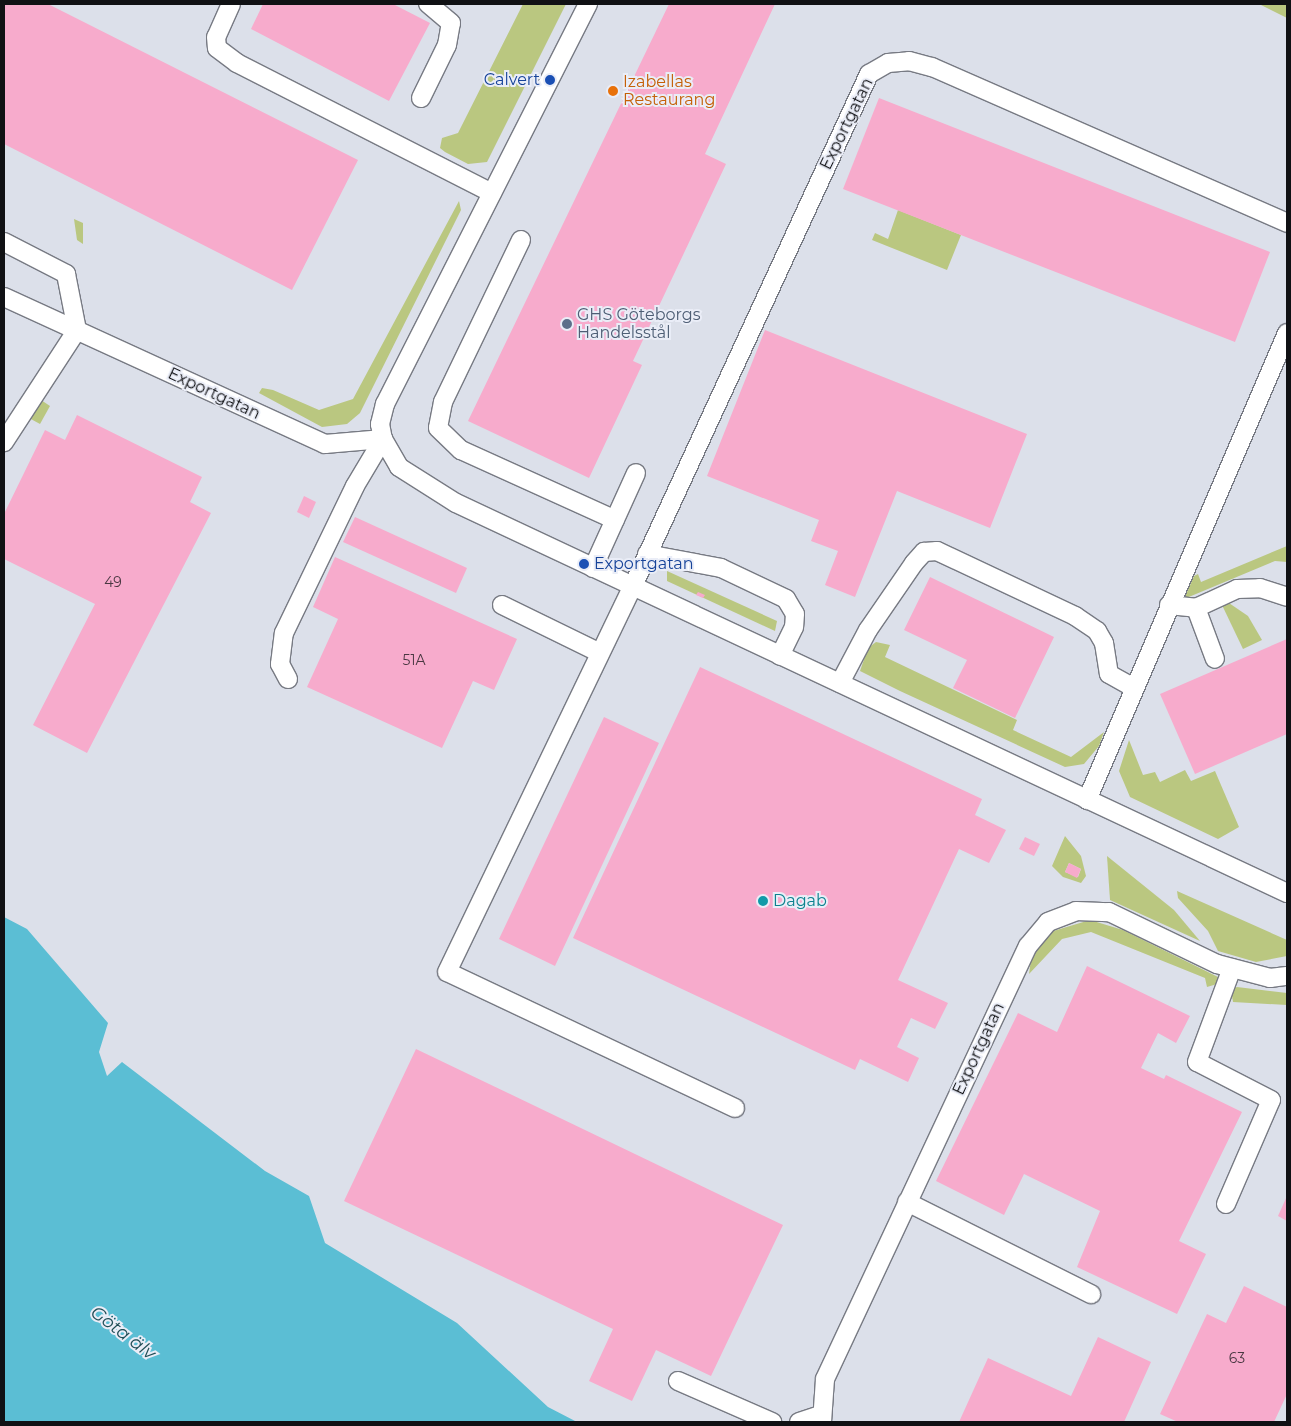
<!DOCTYPE html>
<meta charset="utf-8">
<style>
body{margin:0}
#map{position:relative;width:1291px;height:1426px;overflow:hidden;background:#dce0ea;font-family:Montserrat,sans-serif}
div>[style]{position:absolute}
.green>*{inset:0;background:#bac780}
.water>*{inset:0;background:#5bbed4}
.building>*{inset:0;background:#f7abcc}
.roads{filter:drop-shadow(1px 0 #777a83) drop-shadow(-1px 0 #777a83) drop-shadow(0 1px #777a83) drop-shadow(0 -1px #777a83)}
.minor>*{height:18px;margin:-9px;padding:0 9px;transform-origin:9px;border-radius:9px;background:#fff}
.dots>*{width:14px;height:14px;translate:-50% -50%;box-sizing:border-box;border:2px solid #eaedf7;border-radius:50%}
span{translate:-50% -50%;white-space:nowrap;text-align:center;line-height:1.15;-webkit-text-stroke:4px #eaedf7;paint-order:stroke}
.number-label{font-size:14px;color:#4a3842}
.number-label span{-webkit-text-stroke-width:0}
.transit-label{font-size:16px;color:#164399}
.right{translate:-100% -50%;text-align:right}
.left{translate:0 -50%;text-align:left}
.food-label{font-size:16px;color:#c56008}
.street-label{font-size:16px;color:#101114}
.service-label{font-size:16px;color:#4e5e75}
.culture-label{font-size:16px;color:#0d838f}
.water-label{font-size:18px;color:#214e57;font-style:italic}
.frame{position:absolute;inset:0;border:5px solid #101114;pointer-events:none}
</style>
<div id="map">
<div class="green">
<i style="clip-path:polygon(523px 4px,566px 4px,487px 162px,468px 164px,445px 152px,440px 148px,442px 138px,458px 133px)"></i>
<i style="clip-path:polygon(1259px 4px,1287px 4px,1287px 18px)"></i>
<i style="clip-path:polygon(459px 201px,461px 210px,360px 413px,347px 424px,322px 427px,259px 393px,262px 388px,273px 390px,319px 410px,353px 399px)"></i>
<i style="clip-path:polygon(898px 210px,961px 235px,947px 270px,872px 240px,875px 233px,888px 239px)"></i>
<i style="clip-path:polygon(74px 219px,83px 223px,83px 244px,77px 240px)"></i>
<i style="clip-path:polygon(41px 400px,50px 406px,40px 424px,29px 418px)"></i>
<i style="clip-path:polygon(1287px 546px,1287px 562px,1275px 561px,1184px 599px,1194px 576px,1198px 574px,1201px 582px)"></i>
<i style="clip-path:polygon(667px 571px,777px 621px,775px 631px,667px 581px)"></i>
<i style="clip-path:polygon(1226px 601px,1248px 616px,1262px 640px,1243px 649px,1222px 605px)"></i>
<i style="clip-path:polygon(876px 642px,890px 645px,885px 657px,1017px 720px,1013px 730px,1071px 757px,1104px 732px,1099px 746px,1084px 764px,1065px 767px,900px 691px,860px 671px,868px 648px)"></i>
<i style="clip-path:polygon(1129px 740px,1143px 775px,1155px 772px,1160px 782px,1185px 770px,1191px 781px,1215px 771px,1239px 827px,1218px 839px,1130px 797px,1119px 771px)"></i>
<i style="clip-path:polygon(evenodd,1065px 836px,1081px 856px,1086px 876px,1081px 883px,1063px 877px,1052px 866px,1065px 836px,1069px 863px,1081px 869px,1078px 877px,1065px 872px,1069px 863px)"></i>
<i style="clip-path:polygon(1107px 856px,1174px 910px,1200px 941px,1110px 900px)"></i>
<i style="clip-path:polygon(1177px 891px,1287px 940px,1287px 956px,1256px 962px,1218px 951px,1208px 931px,1178px 898px)"></i>
<i style="clip-path:polygon(1090px 920px,1123px 930px,1218px 977px,1217px 984px,1207px 987px,1205px 978px,1091px 932px,1062px 939px,1029px 974px,1031px 959px,1050px 932px)"></i>
<i style="clip-path:polygon(1237px 987px,1287px 993px,1287px 1005px,1233px 1002px,1231px 990px)"></i>
</div>
<div class="water">
<i style="clip-path:polygon(4px 917px,27px 929px,108px 1023px,99px 1052px,107px 1076px,122px 1062px,265px 1171px,309px 1196px,325px 1243px,457px 1323px,548px 1407px,577px 1422px,4px 1422px)"></i>
</div>
<div class="building">
<i style="clip-path:polygon(4px 4px,48px 4px,358px 160px,292px 290px,4px 144px)"></i>
<i style="clip-path:polygon(263px 4px,393px 4px,430px 23px,389px 101px,251px 29px)"></i>
<i style="clip-path:polygon(669px 4px,775px 4px,705px 154px,726px 164px,633px 361px,642px 365px,589px 478px,468px 421px)"></i>
<i style="clip-path:polygon(879px 98px,1270px 252px,1235px 342px,843px 189px)"></i>
<i style="clip-path:polygon(765px 330px,1027px 434px,990px 528px,897px 491px,855px 597px,825px 585px,838px 551px,811px 541px,819px 520px,707px 476px)"></i>
<i style="clip-path:polygon(77px 415px,202px 477px,190px 502px,211px 513px,87px 753px,33px 725px,95px 604px,4px 559px,4px 514px,45px 430px,65px 440px)"></i>
<i style="clip-path:polygon(304px 496px,316px 502px,309px 518px,297px 512px)"></i>
<i style="clip-path:polygon(355px 517px,467px 568px,456px 593px,343px 542px)"></i>
<i style="clip-path:polygon(335px 557px,517px 639px,494px 690px,473px 681px,442px 748px,307px 687px,338px 619px,313px 607px)"></i>
<i style="clip-path:polygon(930px 577px,1054px 637px,1015px 718px,953px 688px,967px 660px,904px 630px)"></i>
<i style="clip-path:polygon(698px 592px,705px 595px,703px 598px,696px 595px)"></i>
<i style="clip-path:polygon(1287px 639px,1287px 734px,1195px 774px,1160px 694px)"></i>
<i style="clip-path:polygon(700px 667px,982px 799px,975px 815px,1006px 830px,989px 863px,959px 849px,898px 980px,948px 1003px,935px 1029px,911px 1018px,897px 1047px,919px 1058px,908px 1082px,860px 1059px,855px 1070px,573px 938px)"></i>
<i style="clip-path:polygon(604px 717px,659px 743px,555px 966px,499px 939px)"></i>
<i style="clip-path:polygon(1025px 837px,1040px 844px,1034px 856px,1019px 849px)"></i>
<i style="clip-path:polygon(1069px 863px,1081px 869px,1077px 878px,1065px 872px)"></i>
<i style="clip-path:polygon(1087px 966px,1190px 1016px,1176px 1043px,1158px 1033px,1141px 1068px,1164px 1079px,1166px 1075px,1242px 1112px,1179px 1241px,1206px 1254px,1177px 1314px,1077px 1267px,1100px 1211px,1024px 1174px,1004px 1215px,936px 1181px,1018px 1013px,1057px 1032px)"></i>
<i style="clip-path:polygon(416px 1049px,783px 1225px,711px 1376px,656px 1350px,632px 1401px,589px 1381px,613px 1329px,344px 1201px)"></i>
<i style="clip-path:polygon(1287px 1196px,1287px 1221px,1278px 1216px)"></i>
<i style="clip-path:polygon(1244px 1286px,1287px 1307px,1287px 1394px,1274px 1422px,1178px 1422px,1160px 1414px,1207px 1314px,1226px 1323px)"></i>
<i style="clip-path:polygon(1098px 1337px,1151px 1362px,1124px 1422px,959px 1422px,988px 1358px,1071px 1396px)"></i>
</div>
<div class="roads">
<div class="minor">
<i style="left:231px;top:4px;width:36px;rotate:114deg"></i>
<i style="left:216px;top:37px;width:11px;rotate:85deg"></i>
<i style="left:217px;top:48px;width:25px;rotate:37deg"></i>
<i style="left:237px;top:63px;width:286px;rotate:27deg"></i>
<i style="left:588px;top:4px;width:449px;rotate:116.9deg"></i>
<i style="left:385px;top:404px;width:21px;rotate:104deg"></i>
<i style="left:380px;top:424px;width:15px;rotate:79deg"></i>
<i style="left:383px;top:439px;width:32px;rotate:60deg"></i>
<i style="left:399px;top:467px;width:67px;rotate:32.3deg"></i>
<i style="left:456px;top:503px;width:918px;rotate:25.14deg"></i>
<i style="left:421px;top:98px;width:59px;rotate:-63.9deg"></i>
<i style="left:447px;top:45px;width:22px;rotate:-80deg"></i>
<i style="left:451px;top:23px;width:30px;rotate:-140deg"></i>
<i style="left:521px;top:240px;width:180px;rotate:115.7deg"></i>
<i style="left:443px;top:402px;width:26px;rotate:101deg"></i>
<i style="left:438px;top:428px;width:32px;rotate:44deg"></i>
<i style="left:461px;top:450px;width:169px;rotate:24.4deg"></i>
<i style="left:4px;top:242px;width:70px;rotate:27.3deg"></i>
<i style="left:66px;top:274px;width:57px;rotate:78.9deg"></i>
<i style="left:77px;top:330px;width:134px;rotate:123.1deg"></i>
<i style="left:4px;top:297px;width:353px;rotate:24.6deg"></i>
<i style="left:325px;top:444px;width:58px;rotate:-4.9deg"></i>
<i style="left:647px;top:554px;width:75px;rotate:10.7deg"></i>
<i style="left:721px;top:568px;width:72px;rotate:25.5deg"></i>
<i style="left:786px;top:599px;width:17px;rotate:59deg"></i>
<i style="left:795px;top:614px;width:13px;rotate:94deg"></i>
<i style="left:794px;top:627px;width:32px;rotate:116deg"></i>
<i style="left:593px;top:568px;width:104px;rotate:-65.6deg"></i>
<i style="left:502px;top:605px;width:109px;rotate:26.1deg"></i>
<i style="left:1169px;top:605px;width:27px;rotate:6deg"></i>
<i style="left:1196px;top:608px;width:45px;rotate:-24.9deg"></i>
<i style="left:1237px;top:589px;width:23px;rotate:-2deg"></i>
<i style="left:1260px;top:588px;width:28px;rotate:18deg"></i>
<i style="left:1196px;top:608px;width:54px;rotate:69.6deg"></i>
<i style="left:288px;top:679px;width:17px;rotate:-118deg"></i>
<i style="left:280px;top:664px;width:31px;rotate:-83deg"></i>
<i style="left:284px;top:633px;width:163px;rotate:-64.2deg"></i>
<i style="left:355px;top:486px;width:55px;rotate:-59.2deg"></i>
<i style="left:840px;top:683px;width:60px;rotate:-62.2deg"></i>
<i style="left:868px;top:630px;width:81px;rotate:-55.5deg"></i>
<i style="left:914px;top:563px;width:15px;rotate:-48deg"></i>
<i style="left:924px;top:552px;width:13px;rotate:-4deg"></i>
<i style="left:937px;top:551px;width:153px;rotate:25.2deg"></i>
<i style="left:1075px;top:616px;width:27px;rotate:34deg"></i>
<i style="left:1097px;top:631px;width:14px;rotate:60deg"></i>
<i style="left:1104px;top:643px;width:31px;rotate:81deg"></i>
<i style="left:1109px;top:674px;width:29px;rotate:29deg"></i>
<i style="left:1087px;top:800px;width:508px;rotate:-66.82deg"></i>
<i style="left:735px;top:1108px;width:318px;rotate:-154.7deg"></i>
<i style="left:447px;top:972px;width:428px;rotate:-64.3deg"></i>
<i style="left:633px;top:586px;width:564px;rotate:-65.25deg"></i>
<i style="left:869px;top:74px;width:22px;rotate:-30deg"></i>
<i style="left:888px;top:63px;width:21px;rotate:-5deg"></i>
<i style="left:909px;top:61px;width:24px;rotate:15deg"></i>
<i style="left:932px;top:67px;width:388px;rotate:23.7deg"></i>
<i style="left:907px;top:1202px;width:206px;rotate:26.6deg"></i>
<i style="left:1226px;top:1204px;width:113px;rotate:-66.6deg"></i>
<i style="left:1271px;top:1100px;width:83px;rotate:-152.8deg"></i>
<i style="left:1197px;top:1062px;width:100px;rotate:-69.6deg"></i>
<i style="left:678px;top:1381px;width:103px;rotate:23.6deg"></i>
<i style="left:799px;top:1422px;width:23px;rotate:-18deg"></i>
<i style="left:822px;top:1422px;width:43px;rotate:-86deg"></i>
<i style="left:825px;top:1379px;width:478px;rotate:-64.9deg"></i>
<i style="left:1028px;top:946px;width:31px;rotate:-50deg"></i>
<i style="left:1048px;top:922px;width:30px;rotate:-21deg"></i>
<i style="left:1076px;top:911px;width:33px;rotate:2deg"></i>
<i style="left:1109px;top:912px;width:120px;rotate:25.7deg"></i>
<i style="left:1217px;top:964px;width:55px;rotate:14.8deg"></i>
<i style="left:1270px;top:978px;width:17px;rotate:-7deg"></i>
</div>
</div>
<div class="dots">
<i style="left:550px;top:80px;background:#1a4fb4"></i>
<i style="left:613px;top:91px;background:#e8710a"></i>
<i style="left:567px;top:324px;background:#5c6f8a"></i>
<i style="left:584px;top:564px;background:#1a4fb4"></i>
<i style="left:763px;top:901px;background:#0f9aa8"></i>
</div>
<div class="number-label">
<span style="left:113px;top:582px">49</span>
<span style="left:414px;top:660px">51A</span>
<span style="left:1237px;top:1358px">63</span>
</div>
<div class="transit-label">
<span class="right" style="left:540px;top:80px">Calvert</span>
<span class="left" style="left:594px;top:564px">Exportgatan</span>
</div>
<div class="food-label">
<span class="left" style="left:623px;top:91px">Izabellas<br>Restaurang</span>
</div>
<div class="street-label">
<span style="left:847px;top:124px;rotate:-64deg">Exportgatan</span>
<span style="left:214px;top:394px;rotate:25deg">Exportgatan</span>
<span style="left:979px;top:1049px;rotate:-65deg">Exportgatan</span>
</div>
<div class="service-label">
<span class="left" style="left:577px;top:324px">GHS Göteborgs<br>Handelsstål</span>
</div>
<div class="culture-label">
<span class="left" style="left:773px;top:901px">Dagab</span>
</div>
<div class="water-label">
<span style="left:123px;top:1333px;rotate:37deg">Göta älv</span>
</div>
<div class="frame"></div>
</div>
